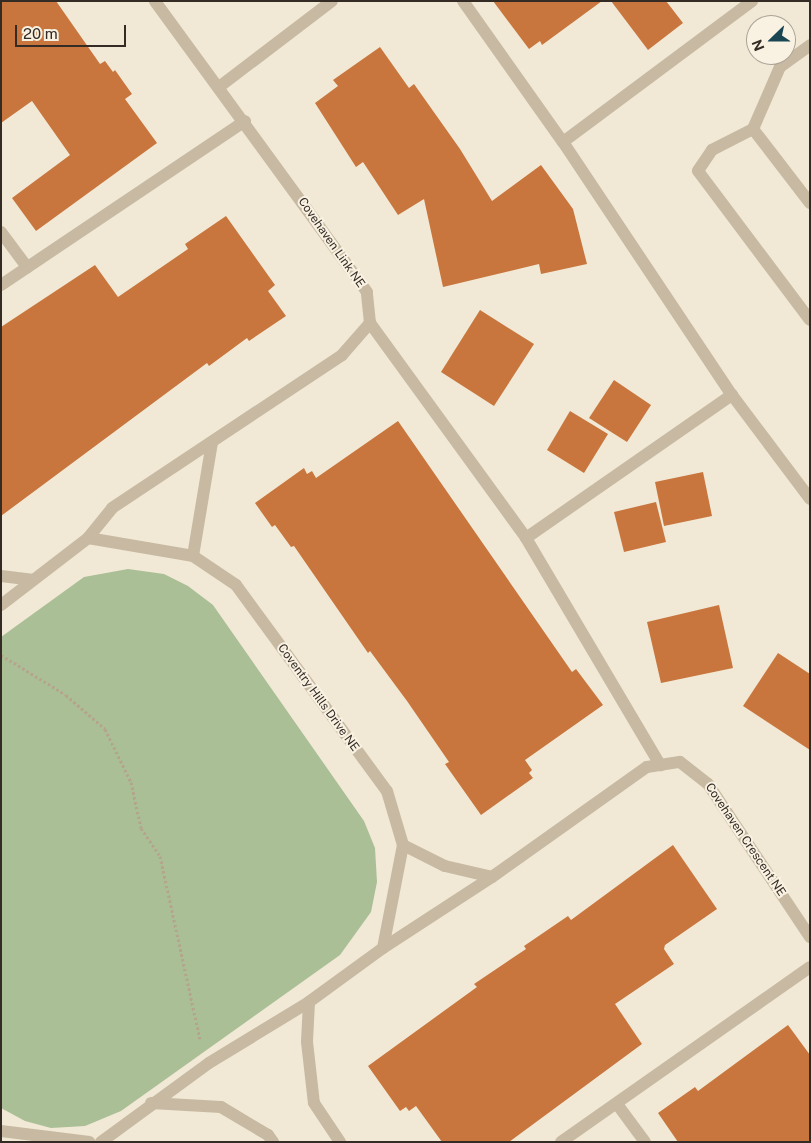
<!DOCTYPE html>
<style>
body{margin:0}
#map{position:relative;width:811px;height:1143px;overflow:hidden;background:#f1e9d6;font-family:"Public Sans",sans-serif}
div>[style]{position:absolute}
.green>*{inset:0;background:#aabf96}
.building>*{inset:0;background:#c8763d}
.path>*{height:3px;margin-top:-1.5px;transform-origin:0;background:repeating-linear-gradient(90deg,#b4a48c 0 2.5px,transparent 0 5px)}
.minor>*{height:12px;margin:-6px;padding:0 6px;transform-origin:6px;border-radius:6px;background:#c8baa2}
span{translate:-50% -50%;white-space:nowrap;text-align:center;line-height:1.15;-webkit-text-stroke:4px #f9f2e2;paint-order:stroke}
.street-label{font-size:12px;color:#332b24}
.frame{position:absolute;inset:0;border:2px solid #332b24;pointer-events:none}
.north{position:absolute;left:746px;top:15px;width:50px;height:50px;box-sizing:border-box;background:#f9f2e2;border:1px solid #aaa296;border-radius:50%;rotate:248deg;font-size:14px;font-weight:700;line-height:20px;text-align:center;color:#332b24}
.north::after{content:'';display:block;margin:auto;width:18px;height:22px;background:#1a4654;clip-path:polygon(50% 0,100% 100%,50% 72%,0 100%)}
.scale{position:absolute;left:15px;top:25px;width:111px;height:22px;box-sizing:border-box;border:2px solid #332b24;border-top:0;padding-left:6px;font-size:15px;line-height:18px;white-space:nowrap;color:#332b24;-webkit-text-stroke:4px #f9f2e2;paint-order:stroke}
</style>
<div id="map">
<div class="green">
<i style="clip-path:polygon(128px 569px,164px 574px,188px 586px,213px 605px,364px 821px,375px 848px,377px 882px,371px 912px,340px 955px,121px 1111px,85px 1126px,51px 1128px,25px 1121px,1px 1108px,1px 637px,84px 577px)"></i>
</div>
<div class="building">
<i style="clip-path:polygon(1px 1px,56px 1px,100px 64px,105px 61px,113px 72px,115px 70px,132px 94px,125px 99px,157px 143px,36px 231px,12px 198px,70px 155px,32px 101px,1px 123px)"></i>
<i style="clip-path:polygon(493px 1px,602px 1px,542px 45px,540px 41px,529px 49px)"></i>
<i style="clip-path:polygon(611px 1px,666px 1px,683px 23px,648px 50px)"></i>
<i style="clip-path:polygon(380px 47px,409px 88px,414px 84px,460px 149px,492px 201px,541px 165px,573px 209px,587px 264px,541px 274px,539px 264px,443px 287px,424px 199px,398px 215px,363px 162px,356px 167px,315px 103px,338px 86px,333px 80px)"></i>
<i style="clip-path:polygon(226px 216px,275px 285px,268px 291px,286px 316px,249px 341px,247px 338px,209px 366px,207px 363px,1px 516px,1px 327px,95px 265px,118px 297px,188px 249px,185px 244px)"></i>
<i style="clip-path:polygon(480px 310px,534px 344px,494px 406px,441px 372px)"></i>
<i style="clip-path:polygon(614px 380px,651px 405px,627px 442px,589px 418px)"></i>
<i style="clip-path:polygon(570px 411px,608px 434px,584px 473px,547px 450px)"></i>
<i style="clip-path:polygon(398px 421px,572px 672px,576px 669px,603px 705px,525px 760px,532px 770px,529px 773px,533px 778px,481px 815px,445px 764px,449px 762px,407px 701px,370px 651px,368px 653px,294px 546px,291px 547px,275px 525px,272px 527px,255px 503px,304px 468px,307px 474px,312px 471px,316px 478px)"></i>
<i style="clip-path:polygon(703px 472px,712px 516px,664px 526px,655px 482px)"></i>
<i style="clip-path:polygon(656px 502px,666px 542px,624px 552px,614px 512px)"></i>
<i style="clip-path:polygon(719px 605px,733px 668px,661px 683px,647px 622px)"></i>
<i style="clip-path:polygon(778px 653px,810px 674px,810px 750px,743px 706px)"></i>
<i style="clip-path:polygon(673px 845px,717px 909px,665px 945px,664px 949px,674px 964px,615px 1004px,642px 1044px,509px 1142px,442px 1142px,416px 1106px,409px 1111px,406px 1107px,400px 1111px,368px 1066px,477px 987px,474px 984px,526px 949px,524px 946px,568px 916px,571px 920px)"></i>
<i style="clip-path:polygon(788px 1025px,810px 1055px,810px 1142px,678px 1142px,658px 1113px,695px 1087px,698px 1091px)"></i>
</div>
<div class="path">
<i style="left:1px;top:655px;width:76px;rotate:31.6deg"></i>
<i style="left:66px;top:695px;width:52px;rotate:41.1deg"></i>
<i style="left:105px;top:729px;width:59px;rotate:63.9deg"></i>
<i style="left:131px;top:782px;width:47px;rotate:77.7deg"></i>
<i style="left:141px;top:828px;width:34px;rotate:56deg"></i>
<i style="left:160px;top:856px;width:187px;rotate:77.7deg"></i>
</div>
<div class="minor">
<i style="left:463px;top:1px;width:173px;rotate:54.7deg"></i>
<i style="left:563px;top:142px;width:236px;rotate:-36.7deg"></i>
<i style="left:219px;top:87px;width:142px;rotate:-37.3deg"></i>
<i style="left:753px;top:129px;width:68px;rotate:-66.5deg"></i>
<i style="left:780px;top:67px;width:37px;rotate:-36deg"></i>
<i style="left:563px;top:142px;width:304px;rotate:56.3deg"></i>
<i style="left:732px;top:395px;width:130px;rotate:53.1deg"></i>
<i style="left:810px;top:203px;width:93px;rotate:-127.6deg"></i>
<i style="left:753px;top:129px;width:46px;rotate:152.9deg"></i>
<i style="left:712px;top:150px;width:25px;rotate:124deg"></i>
<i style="left:698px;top:171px;width:186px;rotate:53.1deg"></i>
<i style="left:1px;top:232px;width:44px;rotate:53.4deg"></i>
<i style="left:1px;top:285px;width:294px;rotate:-33.9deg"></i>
<i style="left:370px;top:323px;width:266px;rotate:54deg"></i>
<i style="left:526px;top:538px;width:264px;rotate:59.4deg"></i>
<i style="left:88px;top:538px;width:38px;rotate:-51deg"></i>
<i style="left:112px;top:508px;width:276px;rotate:-33.6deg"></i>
<i style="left:342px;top:355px;width:43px;rotate:-48.8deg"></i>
<i style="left:370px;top:323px;width:31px;rotate:-96deg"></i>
<i style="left:367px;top:292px;width:360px;rotate:-126.1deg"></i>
<i style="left:526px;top:538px;width:251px;rotate:-34.8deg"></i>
<i style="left:193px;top:556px;width:115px;rotate:-80.5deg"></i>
<i style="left:1px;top:576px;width:31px;rotate:7deg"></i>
<i style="left:1px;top:605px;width:110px;rotate:-37.6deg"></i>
<i style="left:88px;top:538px;width:107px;rotate:9.7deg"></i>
<i style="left:193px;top:556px;width:52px;rotate:34deg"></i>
<i style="left:236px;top:585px;width:255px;rotate:53.8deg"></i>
<i style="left:387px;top:791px;width:56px;rotate:73.5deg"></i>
<i style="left:403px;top:845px;width:105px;rotate:101deg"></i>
<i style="left:383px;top:948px;width:92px;rotate:143.9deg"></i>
<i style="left:309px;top:1002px;width:117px;rotate:148.6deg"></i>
<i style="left:209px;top:1063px;width:134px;rotate:143.8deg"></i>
<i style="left:403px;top:845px;width:47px;rotate:26.6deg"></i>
<i style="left:445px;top:866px;width:48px;rotate:13.2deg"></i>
<i style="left:383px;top:948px;width:130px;rotate:-33.1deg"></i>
<i style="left:492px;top:877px;width:190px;rotate:-35.4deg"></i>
<i style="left:647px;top:767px;width:33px;rotate:-9deg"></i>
<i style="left:680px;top:762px;width:36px;rotate:38deg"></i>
<i style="left:708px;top:784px;width:184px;rotate:56.3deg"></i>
<i style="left:309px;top:1002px;width:40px;rotate:92.9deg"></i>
<i style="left:307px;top:1042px;width:61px;rotate:83.5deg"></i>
<i style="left:314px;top:1103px;width:47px;rotate:56.3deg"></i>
<i style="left:151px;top:1103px;width:70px;rotate:3.3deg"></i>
<i style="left:221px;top:1107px;width:55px;rotate:30.8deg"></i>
<i style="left:268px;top:1135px;width:9px;rotate:54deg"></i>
<i style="left:617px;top:1104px;width:47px;rotate:53.6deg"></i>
<i style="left:1px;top:1131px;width:89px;rotate:7.1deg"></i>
<i style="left:561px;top:1142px;width:304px;rotate:-35.1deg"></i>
</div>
<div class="street-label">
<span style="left:331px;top:243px;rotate:55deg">Covehaven Link NE</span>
<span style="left:318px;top:698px;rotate:54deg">Coventry Hills Drive NE</span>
<span style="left:745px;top:840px;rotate:56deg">Covehaven Crescent NE</span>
</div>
<div class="frame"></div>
<div class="north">N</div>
<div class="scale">20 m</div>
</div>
